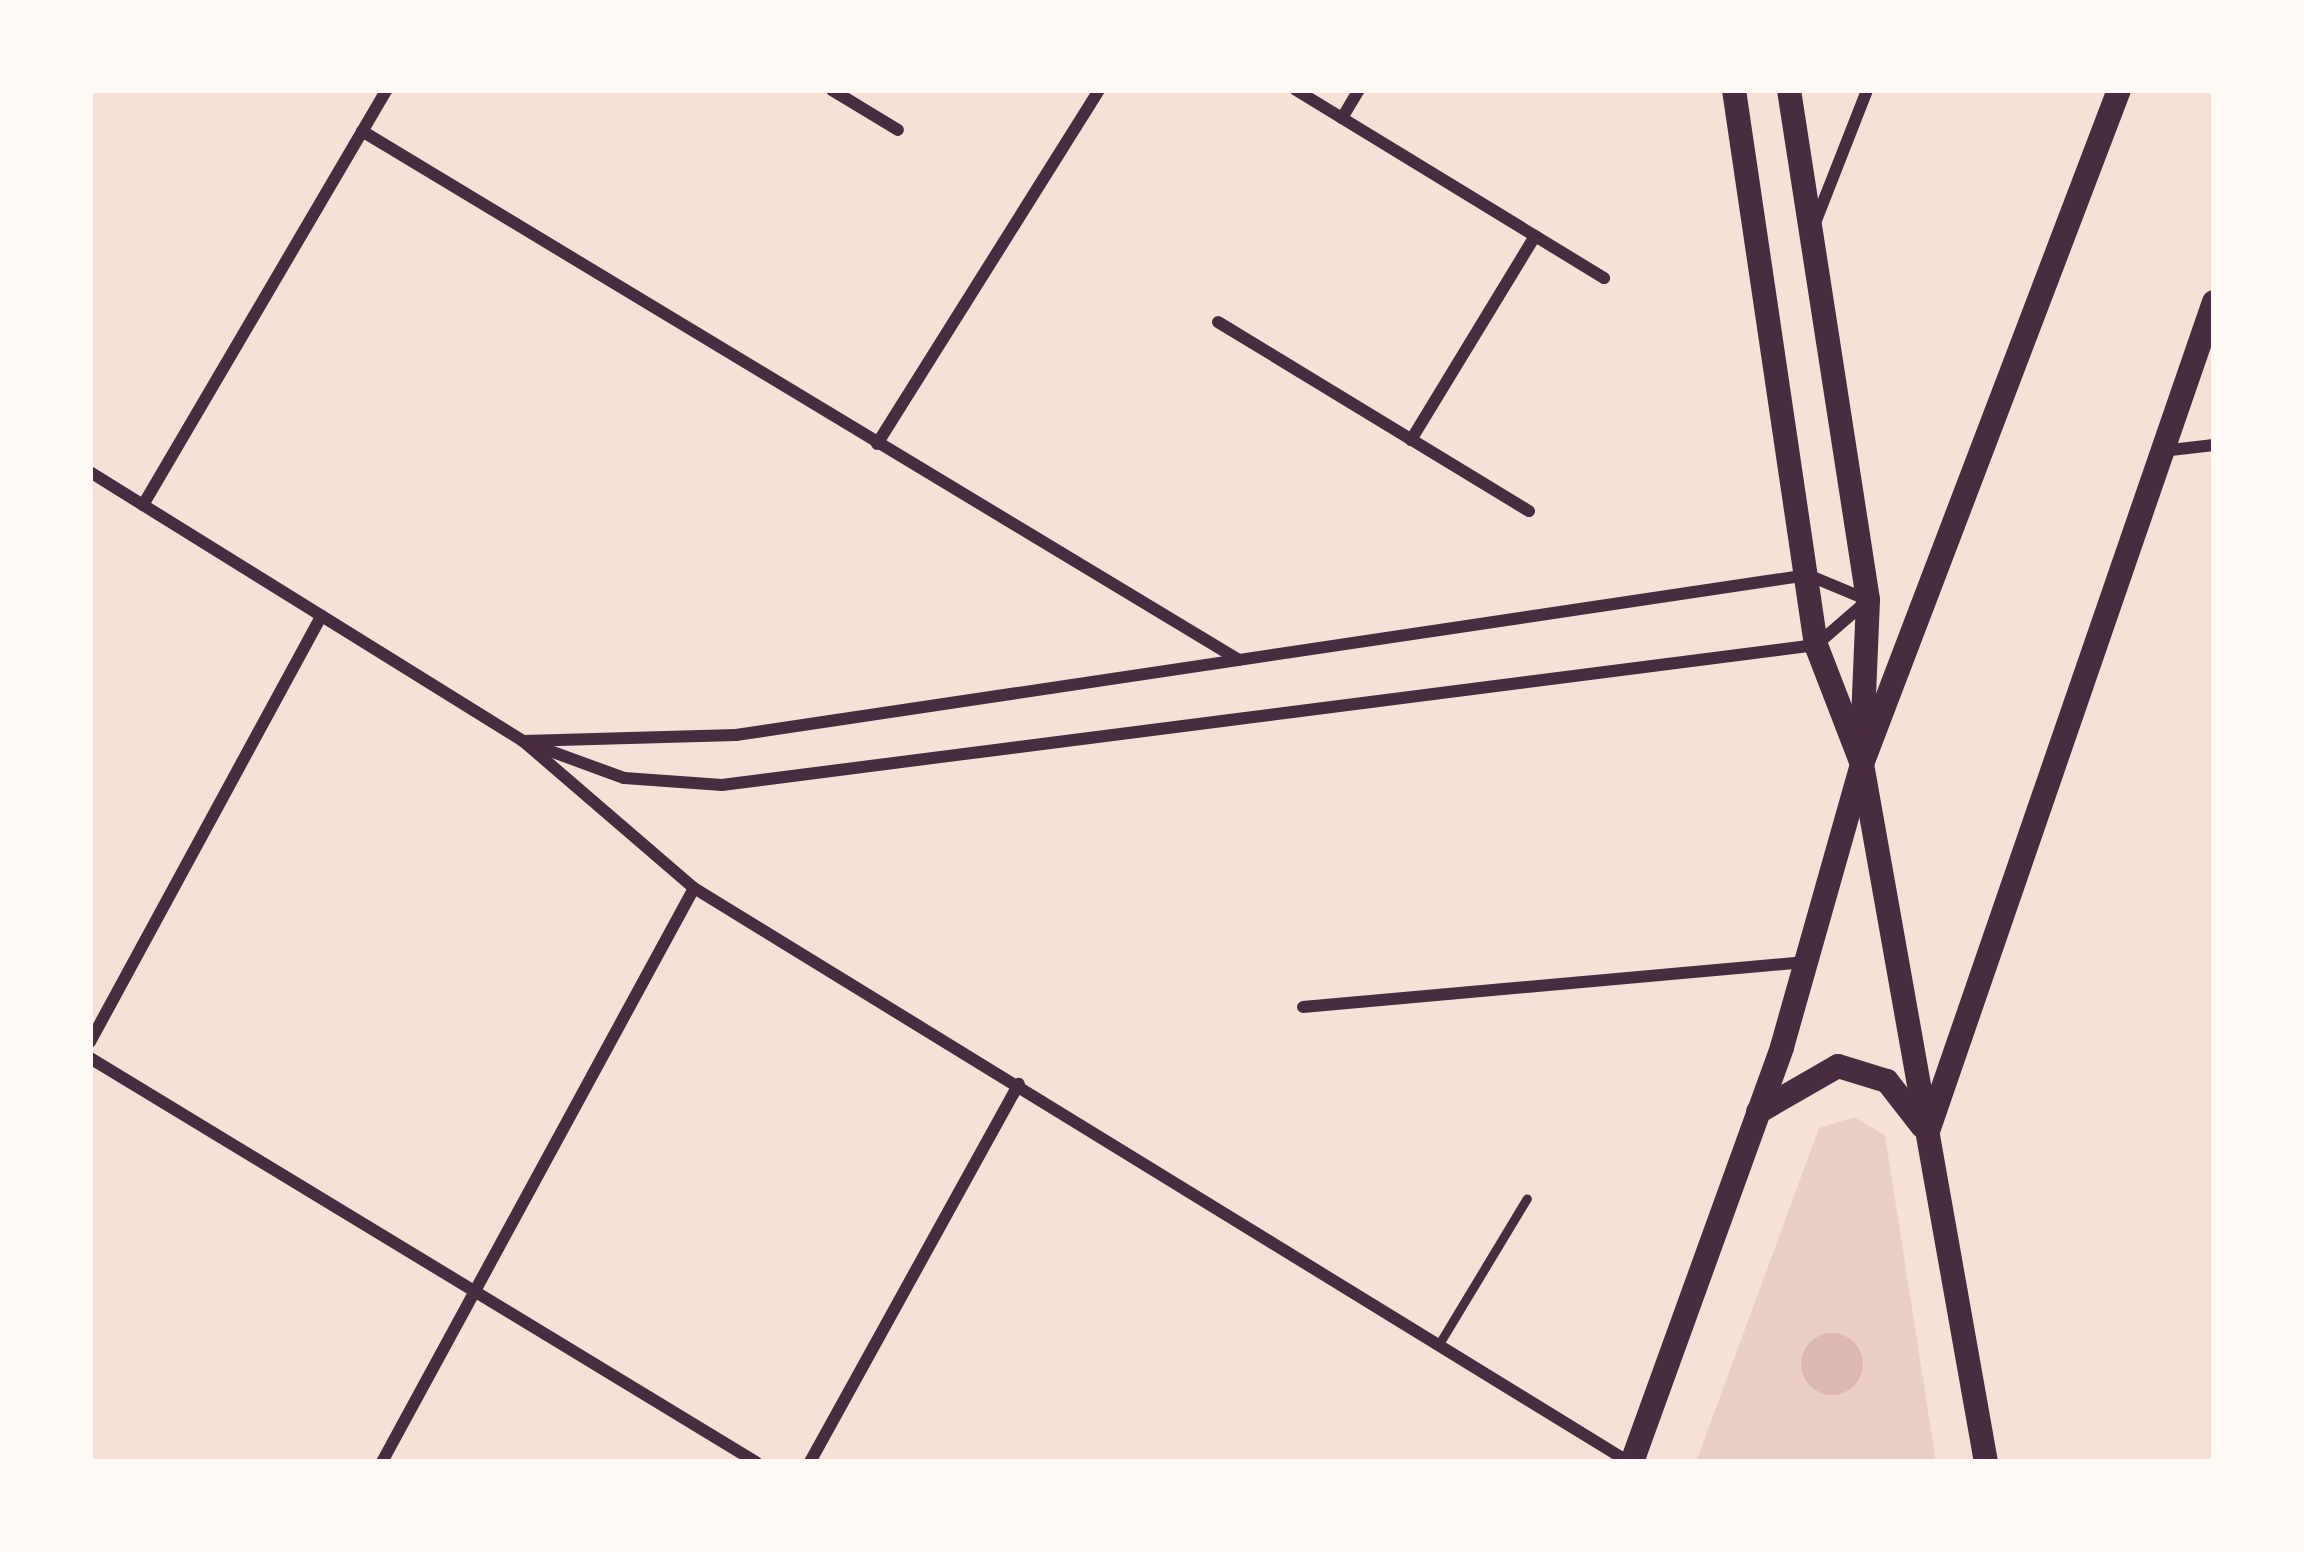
<!DOCTYPE html>
<style>
body{margin:0}
#map{position:relative;width:2304px;height:1552px;overflow:hidden;background:#f7e1d7;font-family:"Source Sans 3",sans-serif}
div>[style]{position:absolute}
.green>*{inset:0;background:#ebcfc5}
.water>*{inset:0;background:#dcb8b0}
.round{border-radius:50%}
.service>*{height:9px;margin:-4.5px;padding:0 4.5px;transform-origin:4.5px;border-radius:4.5px;background:#4a2c40}
.minor>*{height:12px;margin:-6px;padding:0 6px;transform-origin:6px;border-radius:6px;background:#4a2c40}
.secondary>*{height:24px;margin:-12px;padding:0 12px;transform-origin:12px;border-radius:12px;background:#4a2c40}
span{translate:-50% -50%;white-space:nowrap;text-align:center;line-height:1.15;-webkit-text-stroke:9px #fffaf5;paint-order:stroke}
.frame{position:absolute;inset:0;border:93px solid #fffaf5;pointer-events:none}
</style>
<div id="map">
<div class="green">
<i style="clip-path:polygon(1854px 1117px,1885px 1135px,1936px 1462px,1696px 1462px,1819px 1128px)"></i>
</div>
<div class="water">
<i class="round" style="left:1801px;top:1333px;width:62px;height:62px"></i>
</div>
<div class="service">
<i style="left:1439px;top:1344px;width:170px;rotate:-58.9deg"></i>
</div>
<div class="minor">
<i style="left:832px;top:90px;width:77px;rotate:31.2deg"></i>
<i style="left:1296px;top:90px;width:361px;rotate:31.4deg"></i>
<i style="left:1342px;top:118px;width:33px;rotate:-59deg"></i>
<i style="left:362px;top:131px;width:1024px;rotate:31.1deg"></i>
<i style="left:1815px;top:223px;width:143px;rotate:-68.6deg"></i>
<i style="left:1218px;top:322px;width:364px;rotate:31.3deg"></i>
<i style="left:1411px;top:440px;width:239px;rotate:-58.7deg"></i>
<i style="left:877px;top:444px;width:418px;rotate:-57.9deg"></i>
<i style="left:2162px;top:451px;width:52px;rotate:-6.6deg"></i>
<i style="left:90px;top:472px;width:510px;rotate:31.85deg"></i>
<i style="left:523px;top:741px;width:225px;rotate:40.7deg"></i>
<i style="left:694px;top:888px;width:1097px;rotate:31.55deg"></i>
<i style="left:143px;top:505px;width:481px;rotate:-59.6deg"></i>
<i style="left:1808px;top:575px;width:65px;rotate:22.6deg"></i>
<i style="left:1868px;top:600px;width:69px;rotate:139.1deg"></i>
<i style="left:1816px;top:645px;width:1103px;rotate:172.71deg"></i>
<i style="left:722px;top:785px;width:98px;rotate:-175.9deg"></i>
<i style="left:624px;top:778px;width:108px;rotate:-159.9deg"></i>
<i style="left:523px;top:741px;width:213px;rotate:-1.6deg"></i>
<i style="left:736px;top:735px;width:1084px;rotate:-8.49deg"></i>
<i style="left:1303px;top:1007px;width:505px;rotate:-5.11deg"></i>
<i style="left:90px;top:1042px;width:485px;rotate:-61.5deg"></i>
<i style="left:90px;top:1058px;width:779px;rotate:31.24deg"></i>
<i style="left:382px;top:1462px;width:653px;rotate:-61.47deg"></i>
<i style="left:810px;top:1462px;width:432px;rotate:-61.1deg"></i>
</div>
<div class="secondary">
<i style="left:1734px;top:90px;width:561px;rotate:81.6deg"></i>
<i style="left:1816px;top:645px;width:128px;rotate:68.9deg"></i>
<i style="left:1862px;top:764px;width:709px;rotate:79.93deg"></i>
<i style="left:1789px;top:90px;width:516px;rotate:81.19deg"></i>
<i style="left:1868px;top:600px;width:144px;rotate:92.4deg"></i>
<i style="left:1758px;top:1112px;width:92px;rotate:-29.9deg"></i>
<i style="left:1838px;top:1066px;width:51px;rotate:17deg"></i>
<i style="left:1887px;top:1081px;width:57px;rotate:52.1deg"></i>
<i style="left:1928px;top:1131px;width:877px;rotate:-70.97deg"></i>
<i style="left:1632px;top:1462px;width:441px;rotate:-70.1deg"></i>
<i style="left:1782px;top:1047px;width:294px;rotate:-74.2deg"></i>
<i style="left:1862px;top:764px;width:721px;rotate:-69.13deg"></i>
</div>
<div class="frame"></div>
</div>
